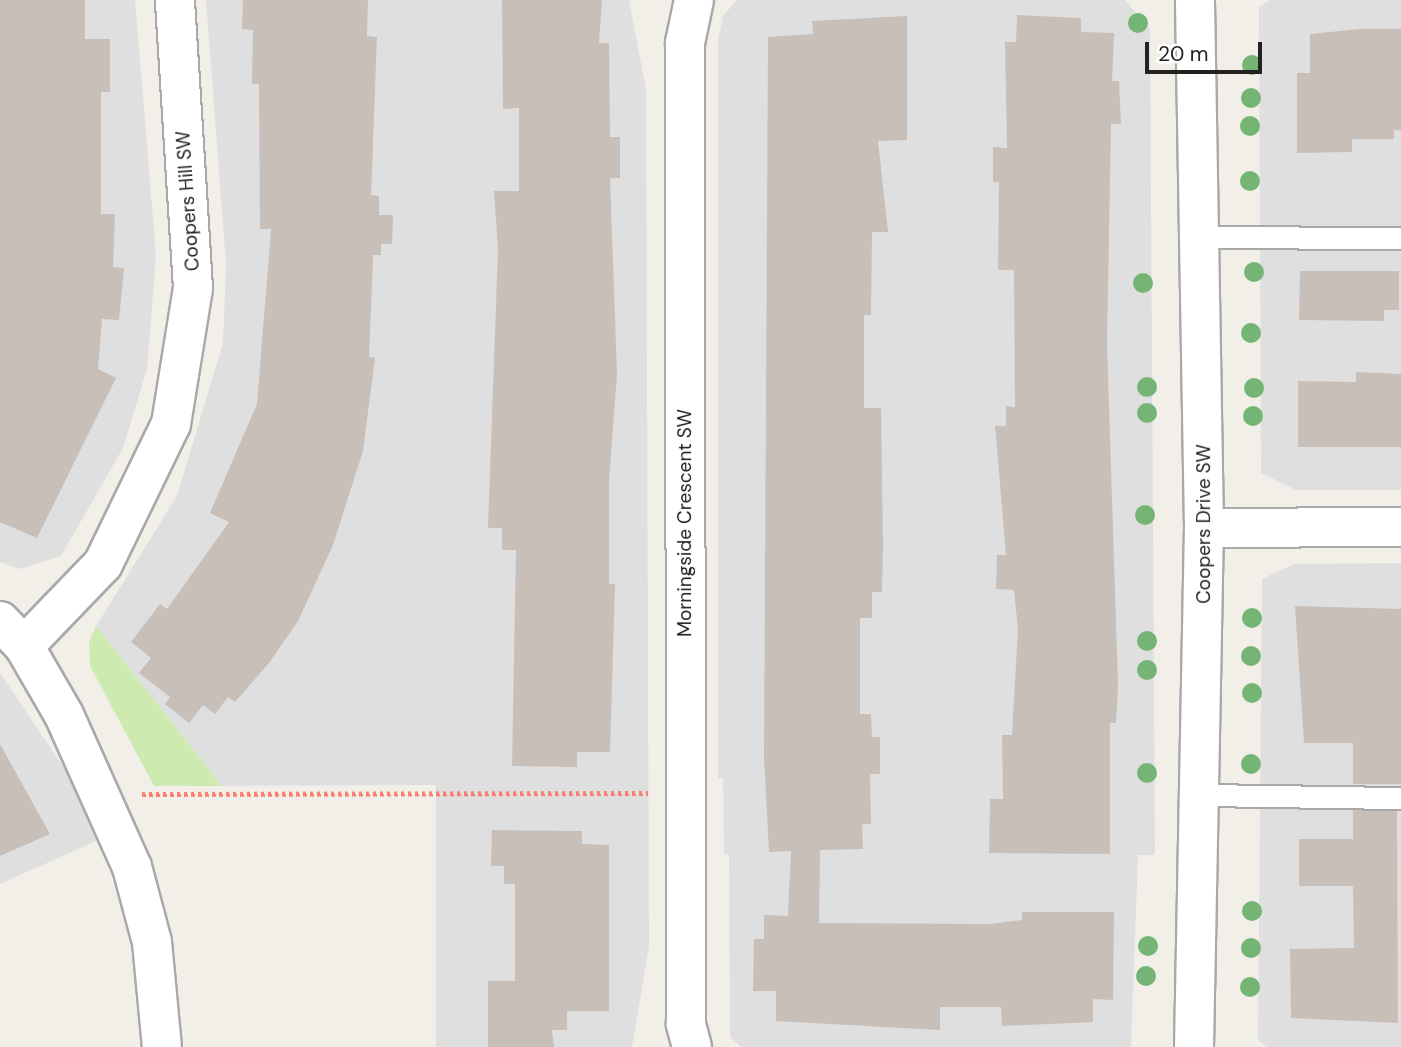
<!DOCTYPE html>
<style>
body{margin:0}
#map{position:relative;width:1401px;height:1047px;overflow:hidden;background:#f2efe9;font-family:"DM Sans",sans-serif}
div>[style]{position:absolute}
.residential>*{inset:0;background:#e0dfdf}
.grass>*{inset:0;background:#cdebb0}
.building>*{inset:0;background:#c7bfb8}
.path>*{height:4.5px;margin-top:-2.25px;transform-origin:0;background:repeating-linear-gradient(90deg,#fa8072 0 3.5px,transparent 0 7px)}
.roads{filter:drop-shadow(2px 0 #a9a9a9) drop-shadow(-2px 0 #a9a9a9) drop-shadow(0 2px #a9a9a9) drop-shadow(0 -2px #a9a9a9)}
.service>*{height:21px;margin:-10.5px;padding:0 10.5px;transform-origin:10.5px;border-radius:10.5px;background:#fff}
.minor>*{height:38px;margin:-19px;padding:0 19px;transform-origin:19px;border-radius:19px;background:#fff}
.tertiary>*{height:38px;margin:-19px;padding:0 19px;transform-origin:19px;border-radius:19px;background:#fff}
.trees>*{width:20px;height:20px;margin:-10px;border-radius:50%;background:#74b475}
span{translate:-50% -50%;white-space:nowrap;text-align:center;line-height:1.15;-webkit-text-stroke:5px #fff;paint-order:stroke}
.street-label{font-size:19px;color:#222}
.scale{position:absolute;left:1145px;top:42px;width:117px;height:32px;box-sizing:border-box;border:4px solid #222;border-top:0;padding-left:9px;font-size:21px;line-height:24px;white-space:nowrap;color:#222;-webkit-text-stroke:5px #fff;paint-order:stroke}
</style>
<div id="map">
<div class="residential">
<i style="clip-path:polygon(0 0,135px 0,156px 256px,147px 369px,123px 448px,61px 556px,20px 569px,0 562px)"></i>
<i style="clip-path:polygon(206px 0,629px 0,646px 89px,649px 947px,632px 1047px,436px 1047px,436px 785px,222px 786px,96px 626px,177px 496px,223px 343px,226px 264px)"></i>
<i style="clip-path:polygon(737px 0,1125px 0,1150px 29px,1155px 855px,1138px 855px,1131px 1047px,741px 1047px,730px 1037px,729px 854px,724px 854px,723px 779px,718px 778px,718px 41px,723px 16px)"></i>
<i style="clip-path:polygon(1269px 0,1401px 0,1401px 490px,1296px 490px,1261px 473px,1259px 8px)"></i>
<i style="clip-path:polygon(1401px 563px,1401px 1047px,1267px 1047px,1258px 1040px,1262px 579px,1294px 564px)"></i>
<i style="clip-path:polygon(0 673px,66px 771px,96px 841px,0 884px)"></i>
</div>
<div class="grass">
<i style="clip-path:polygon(96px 626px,222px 786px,154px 786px,90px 666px,89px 642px)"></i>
</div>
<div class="building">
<i style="clip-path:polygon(0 0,85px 0,85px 39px,110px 39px,110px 92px,101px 92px,101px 214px,115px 214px,113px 267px,124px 268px,119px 320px,102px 319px,98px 369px,116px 378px,37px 538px,0 522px)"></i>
<i style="clip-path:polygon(243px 0,368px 0,367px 36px,377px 37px,371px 195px,379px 196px,379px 215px,393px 215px,392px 244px,381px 244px,381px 255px,373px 255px,369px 357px,375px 358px,363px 451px,333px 545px,298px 621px,269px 663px,235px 702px,228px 697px,215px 714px,203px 705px,189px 723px,165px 704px,170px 697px,139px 673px,151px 658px,131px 642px,160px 604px,167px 609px,229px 522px,210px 513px,257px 404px,271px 229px,260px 229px,259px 84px,252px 84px,253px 30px,242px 29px)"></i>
<i style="clip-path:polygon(502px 0,602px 0,599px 43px,609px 43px,610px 137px,620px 137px,620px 178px,610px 178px,617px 373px,609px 481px,609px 584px,615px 584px,610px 752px,577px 752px,577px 767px,512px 766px,516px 550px,502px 550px,502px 528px,488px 528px,498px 249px,494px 191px,519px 191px,519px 108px,503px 109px)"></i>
<i style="clip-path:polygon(1017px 15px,1081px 18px,1081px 32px,1114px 33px,1112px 81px,1119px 81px,1121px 124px,1111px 124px,1107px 344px,1118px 685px,1116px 723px,1110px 723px,1110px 854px,989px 853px,990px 799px,1003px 799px,1002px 735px,1012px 735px,1018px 629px,1014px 590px,996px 589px,997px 555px,1006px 555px,995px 426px,1006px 426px,1006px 406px,1015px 407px,1014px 270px,998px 270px,999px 182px,993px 182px,993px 147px,1007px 148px,1005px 42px,1016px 42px)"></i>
<i style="clip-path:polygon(907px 16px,907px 140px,878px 141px,888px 232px,872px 232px,871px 315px,864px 315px,864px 408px,881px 408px,883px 546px,882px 592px,872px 592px,872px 618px,860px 618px,860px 714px,871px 714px,872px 737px,880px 737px,880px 774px,870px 774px,871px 824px,862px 824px,863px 849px,820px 850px,819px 923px,990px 924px,1022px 920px,1022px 912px,1114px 912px,1113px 1000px,1093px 999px,1093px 1022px,1002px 1026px,1001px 1007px,940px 1007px,940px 1030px,776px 1021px,776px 991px,753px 991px,754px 939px,764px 939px,764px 915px,788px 916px,791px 851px,769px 852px,764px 757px,768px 37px,813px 34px,812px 21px)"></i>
<i style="clip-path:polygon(1360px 29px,1401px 29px,1401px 130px,1394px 130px,1394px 139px,1352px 139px,1352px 152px,1297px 153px,1297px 73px,1310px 73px,1310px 34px)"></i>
<i style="clip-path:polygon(1300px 271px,1399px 271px,1399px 310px,1384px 310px,1384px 321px,1299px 320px)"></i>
<i style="clip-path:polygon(1356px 372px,1401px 374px,1401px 447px,1298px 447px,1298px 381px,1356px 382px)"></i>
<i style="clip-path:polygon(1295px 606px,1401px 609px,1401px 784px,1353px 784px,1353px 743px,1304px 743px)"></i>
<i style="clip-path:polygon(0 744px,50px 834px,0 856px)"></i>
<i style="clip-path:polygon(1353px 810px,1397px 811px,1398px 1023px,1291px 1018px,1290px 949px,1354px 948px,1353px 886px,1299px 886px,1299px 839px,1353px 839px)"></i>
<i style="clip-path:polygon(492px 830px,582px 831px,582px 844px,609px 845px,609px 1011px,567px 1011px,567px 1030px,552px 1030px,554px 1047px,488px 1047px,488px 981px,515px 981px,515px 884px,504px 884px,504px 866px,491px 866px)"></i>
</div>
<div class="path">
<i style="left:142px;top:794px;width:506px;rotate:-0.11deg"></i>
</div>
<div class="roads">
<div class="service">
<i style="left:1202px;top:237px;width:199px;rotate:0.3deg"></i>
<i style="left:1204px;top:795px;width:197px;rotate:0.9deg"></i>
</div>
<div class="minor">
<i style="left:1204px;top:528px;width:197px;rotate:-0.3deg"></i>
<i style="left:0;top:621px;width:35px;rotate:46deg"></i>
<i style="left:24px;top:646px;width:80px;rotate:59.9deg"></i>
<i style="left:64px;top:715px;width:167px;rotate:65.9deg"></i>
<i style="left:132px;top:867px;width:78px;rotate:75.1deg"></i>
<i style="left:152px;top:942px;width:105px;rotate:84.6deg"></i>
<i style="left:24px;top:646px;width:114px;rotate:-46.1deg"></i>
<i style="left:103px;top:564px;width:156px;rotate:-64.1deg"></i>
<i style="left:171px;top:424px;width:138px;rotate:-80.8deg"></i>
<i style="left:193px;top:288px;width:289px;rotate:-93.6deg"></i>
<i style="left:692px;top:1047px;width:24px;rotate:-105deg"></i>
<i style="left:686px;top:1024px;width:981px;rotate:-90.06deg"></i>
<i style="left:685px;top:43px;width:44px;rotate:-78.2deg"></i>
</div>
<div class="tertiary">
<i style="left:1194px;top:1047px;width:519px;rotate:-88.9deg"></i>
<i style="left:1204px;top:528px;width:528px;rotate:-90.98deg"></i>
</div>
</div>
<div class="trees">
<i style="left:1138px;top:23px"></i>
<i style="left:1252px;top:65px"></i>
<i style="left:1251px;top:98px"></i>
<i style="left:1250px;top:126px"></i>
<i style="left:1250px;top:181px"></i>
<i style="left:1254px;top:272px"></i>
<i style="left:1143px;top:283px"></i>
<i style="left:1251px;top:333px"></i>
<i style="left:1147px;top:387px"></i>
<i style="left:1254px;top:388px"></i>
<i style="left:1147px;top:413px"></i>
<i style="left:1253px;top:416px"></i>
<i style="left:1145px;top:515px"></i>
<i style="left:1252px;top:618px"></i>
<i style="left:1147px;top:641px"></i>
<i style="left:1251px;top:656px"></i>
<i style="left:1147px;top:670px"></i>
<i style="left:1252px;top:693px"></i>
<i style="left:1251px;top:764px"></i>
<i style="left:1147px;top:773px"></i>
<i style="left:1252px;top:911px"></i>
<i style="left:1148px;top:946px"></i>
<i style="left:1251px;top:948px"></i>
<i style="left:1146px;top:976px"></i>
<i style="left:1250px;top:987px"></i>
</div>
<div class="street-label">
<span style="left:188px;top:201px;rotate:-94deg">Coopers Hill SW</span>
<span style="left:685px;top:523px;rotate:-90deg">Morningside Crescent SW</span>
<span style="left:1204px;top:524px;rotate:-90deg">Coopers Drive SW</span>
</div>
<div class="scale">20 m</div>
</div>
